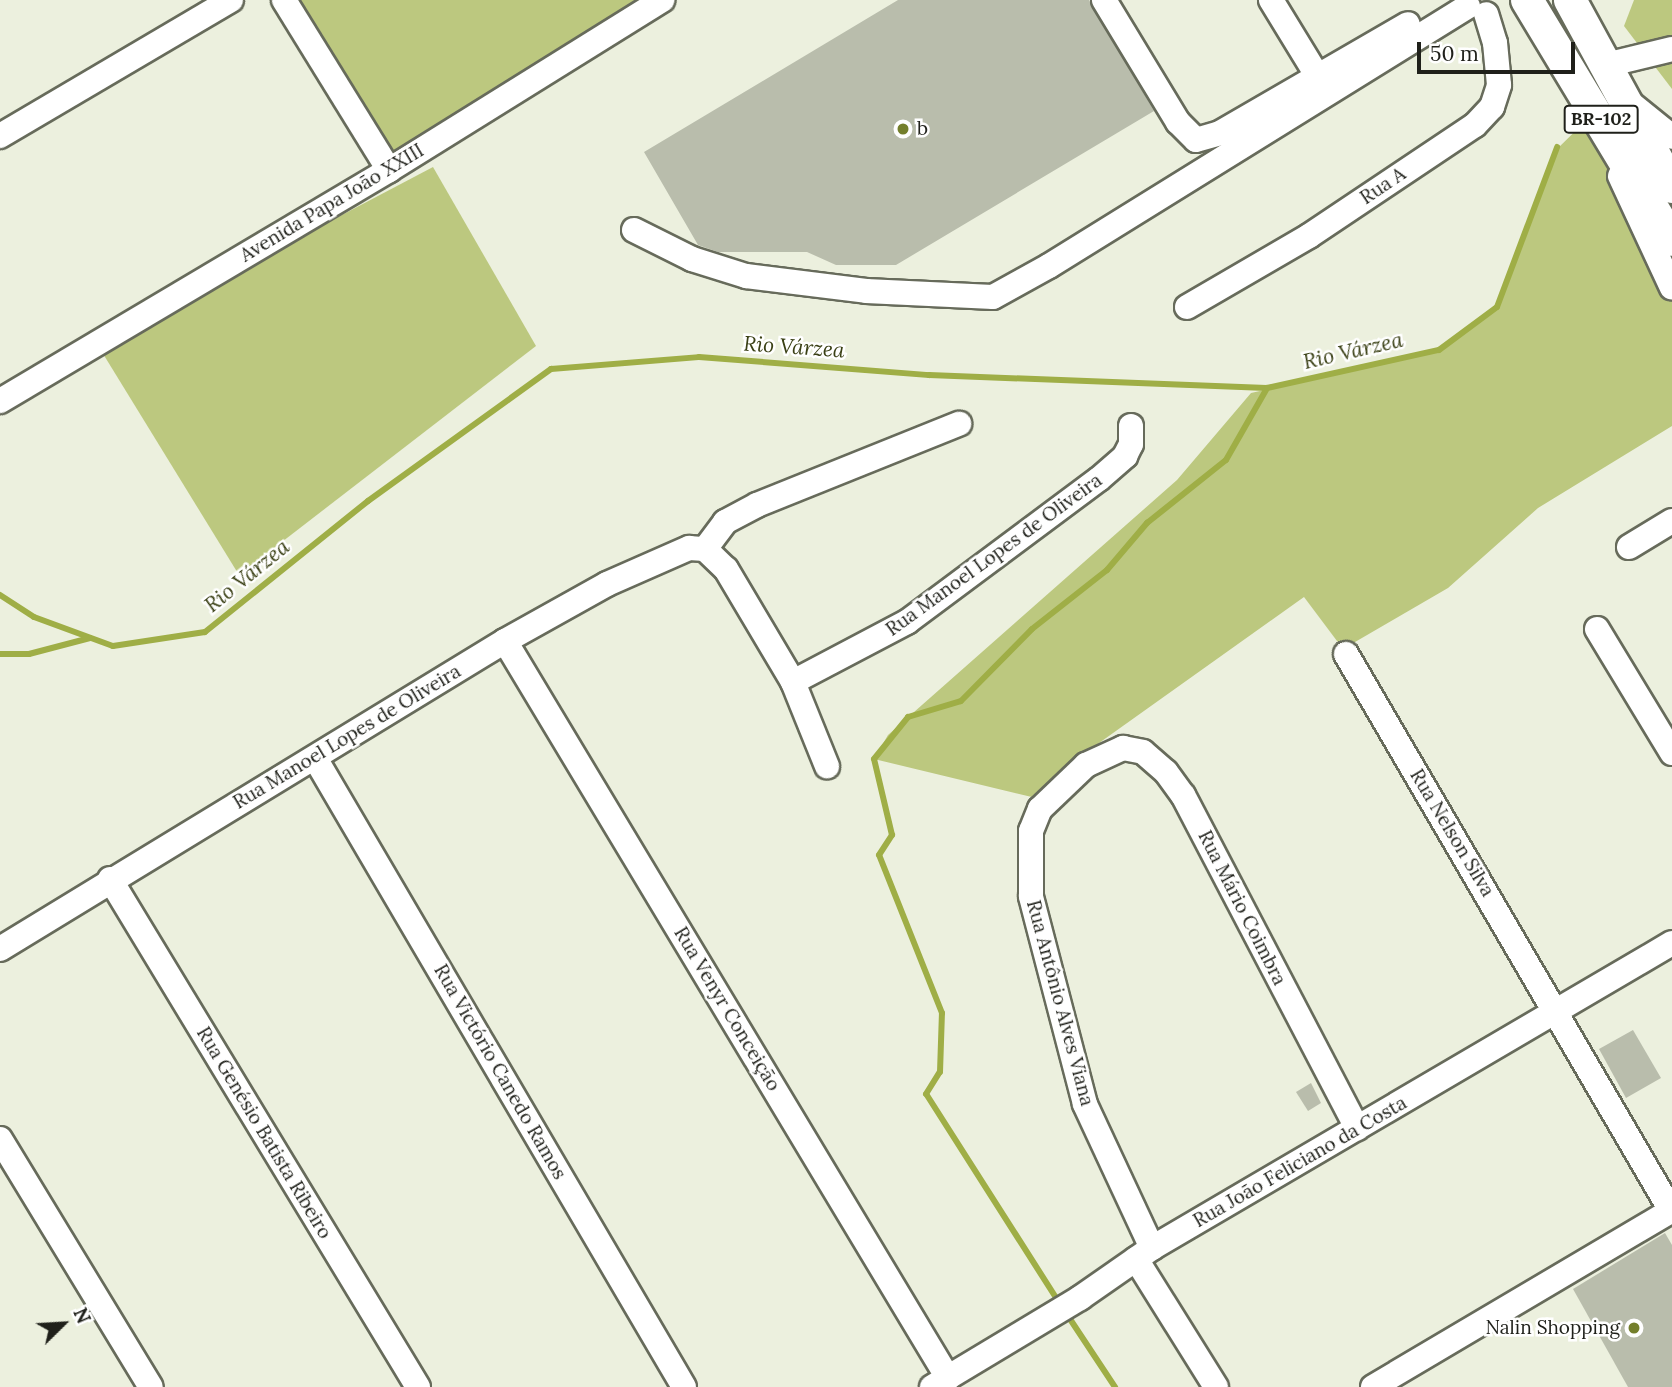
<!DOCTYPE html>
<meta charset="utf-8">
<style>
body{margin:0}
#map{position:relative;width:1672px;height:1387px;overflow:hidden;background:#ecf0de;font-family:Lora,serif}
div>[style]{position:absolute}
.green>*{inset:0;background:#bcc87f}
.stream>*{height:6px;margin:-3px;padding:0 3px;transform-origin:3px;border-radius:3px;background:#9fae46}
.building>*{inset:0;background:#b9bdac}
.roads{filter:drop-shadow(2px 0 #676b5b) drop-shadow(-2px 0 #676b5b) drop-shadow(0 2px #676b5b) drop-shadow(0 -2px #676b5b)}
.minor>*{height:24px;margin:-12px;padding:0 12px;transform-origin:12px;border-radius:12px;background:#fff}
.major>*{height:32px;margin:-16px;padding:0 16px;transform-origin:16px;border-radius:16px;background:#fff}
.dots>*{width:19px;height:19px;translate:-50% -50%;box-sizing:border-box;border:4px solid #fff;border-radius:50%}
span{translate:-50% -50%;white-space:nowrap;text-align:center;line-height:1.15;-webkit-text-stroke:5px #fff;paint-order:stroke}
.shield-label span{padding:2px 5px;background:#fff;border:2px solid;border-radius:5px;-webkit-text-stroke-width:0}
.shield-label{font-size:18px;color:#1f201a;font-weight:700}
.poi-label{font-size:19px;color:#1f201a}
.left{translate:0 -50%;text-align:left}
.right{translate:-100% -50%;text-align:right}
.street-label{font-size:19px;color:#1f201a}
.water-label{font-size:21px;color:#3a4015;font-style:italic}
.north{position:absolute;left:28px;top:1289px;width:70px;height:70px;-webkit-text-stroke:5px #fff;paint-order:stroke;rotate:66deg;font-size:19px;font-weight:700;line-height:28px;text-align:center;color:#1f201a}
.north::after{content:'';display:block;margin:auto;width:24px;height:32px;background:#1f201a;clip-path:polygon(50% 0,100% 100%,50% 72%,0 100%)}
.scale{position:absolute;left:1417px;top:42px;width:158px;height:32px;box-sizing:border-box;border:4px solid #1f201a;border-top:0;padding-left:9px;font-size:21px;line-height:24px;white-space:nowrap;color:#1f201a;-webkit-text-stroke:5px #fff;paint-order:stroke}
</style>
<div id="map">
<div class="green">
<i style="clip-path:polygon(284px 0,654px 0,389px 170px)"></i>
<i style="clip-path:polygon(1634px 0,1672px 0,1672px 89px,1624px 26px)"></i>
<i style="clip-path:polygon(1605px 102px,1672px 213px,1672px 426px,1538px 508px,1448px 588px,1343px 649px,1304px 597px,1085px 753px,1036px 798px,874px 759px,888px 735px,1177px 480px,1251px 393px,1439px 350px,1497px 307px,1555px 151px)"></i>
<i style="clip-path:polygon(433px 167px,536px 346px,239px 575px,97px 344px)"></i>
</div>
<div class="stream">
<i style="left:0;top:595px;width:40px;rotate:32.9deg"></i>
<i style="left:34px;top:617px;width:84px;rotate:20.2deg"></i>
<i style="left:113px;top:646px;width:93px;rotate:-8.7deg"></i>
<i style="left:205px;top:632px;width:209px;rotate:-38.8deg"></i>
<i style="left:368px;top:501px;width:226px;rotate:-35.8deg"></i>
<i style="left:551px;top:369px;width:148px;rotate:-4.6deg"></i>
<i style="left:699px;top:357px;width:231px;rotate:4.5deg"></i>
<i style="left:929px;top:375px;width:338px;rotate:2.2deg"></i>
<i style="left:1267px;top:388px;width:176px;rotate:-12.5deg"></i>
<i style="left:1439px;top:350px;width:72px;rotate:-36.6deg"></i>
<i style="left:1497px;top:307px;width:171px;rotate:-69.4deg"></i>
<i style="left:0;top:654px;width:29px"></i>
<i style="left:29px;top:654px;width:63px;rotate:-14.7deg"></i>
<i style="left:1060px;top:1304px;width:249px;rotate:-122.5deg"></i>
<i style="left:926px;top:1094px;width:26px;rotate:-58deg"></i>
<i style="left:940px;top:1072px;width:59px;rotate:-88.1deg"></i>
<i style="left:942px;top:1013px;width:170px;rotate:-111.7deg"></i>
<i style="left:879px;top:855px;width:24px;rotate:-57deg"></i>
<i style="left:892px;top:835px;width:78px;rotate:-103.3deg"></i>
<i style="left:874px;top:759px;width:54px;rotate:-51deg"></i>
<i style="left:908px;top:717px;width:55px;rotate:-16.8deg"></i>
<i style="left:961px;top:701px;width:101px;rotate:-45.4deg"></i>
<i style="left:1032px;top:629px;width:95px;rotate:-38.2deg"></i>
<i style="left:1107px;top:570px;width:62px;rotate:-49.6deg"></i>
<i style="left:1147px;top:523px;width:101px;rotate:-38.6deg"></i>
<i style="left:1226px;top:460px;width:83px;rotate:-60.3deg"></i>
<i style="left:1066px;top:1313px;width:89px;rotate:56.5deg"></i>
</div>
<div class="building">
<i style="clip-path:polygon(898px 0,1089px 0,1154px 111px,896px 265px,836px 265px,807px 252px,718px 252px,698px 245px,644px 152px)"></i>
<i style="clip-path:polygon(1633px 1030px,1661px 1078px,1626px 1098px,1599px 1049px)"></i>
<i style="clip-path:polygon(1311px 1083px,1321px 1103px,1308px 1111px,1296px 1092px)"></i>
<i style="clip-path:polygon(1665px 1233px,1672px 1245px,1672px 1387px,1628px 1387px,1573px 1289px)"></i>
</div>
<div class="roads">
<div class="minor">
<i style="left:284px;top:0;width:200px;rotate:58.3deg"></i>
<i style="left:1104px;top:0;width:143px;rotate:58.8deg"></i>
<i style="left:1178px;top:122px;width:25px;rotate:45deg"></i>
<i style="left:1196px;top:140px;width:25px;rotate:-16deg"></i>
<i style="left:1220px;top:133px;width:217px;rotate:-30.1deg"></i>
<i style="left:1271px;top:0;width:90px;rotate:58.6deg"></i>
<i style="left:1606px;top:65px;width:68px;rotate:-13.6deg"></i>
<i style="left:1629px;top:102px;width:55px;rotate:39.1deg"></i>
<i style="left:0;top:136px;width:268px;rotate:-30.5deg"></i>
<i style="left:1620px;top:176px;width:123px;rotate:65.1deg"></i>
<i style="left:634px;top:230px;width:65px;rotate:26.6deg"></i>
<i style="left:692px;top:259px;width:57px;rotate:17.5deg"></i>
<i style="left:746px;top:276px;width:121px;rotate:7.1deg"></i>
<i style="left:866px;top:291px;width:127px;rotate:2.7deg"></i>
<i style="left:993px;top:297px;width:64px;rotate:-29deg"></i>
<i style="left:1049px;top:266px;width:493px;rotate:-31.8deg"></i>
<i style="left:1187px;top:307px;width:141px;rotate:-30.2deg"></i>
<i style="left:1309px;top:236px;width:200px;rotate:-33.8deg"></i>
<i style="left:1475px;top:125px;width:25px;rotate:-47deg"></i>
<i style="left:1492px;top:107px;width:23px;rotate:-72deg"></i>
<i style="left:1499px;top:85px;width:42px;rotate:-95.4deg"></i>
<i style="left:1495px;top:43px;width:30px;rotate:-107deg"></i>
<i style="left:0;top:401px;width:452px;rotate:-30.7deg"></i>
<i style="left:389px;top:170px;width:322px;rotate:-31.9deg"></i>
<i style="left:1629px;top:547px;width:50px;rotate:-31.2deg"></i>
<i style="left:705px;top:549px;width:34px;rotate:-53deg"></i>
<i style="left:725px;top:522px;width:36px;rotate:-28deg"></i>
<i style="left:757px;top:505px;width:218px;rotate:-21.9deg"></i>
<i style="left:1597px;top:629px;width:145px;rotate:58.8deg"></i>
<i style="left:505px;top:641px;width:860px;rotate:58.99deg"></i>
<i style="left:1346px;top:654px;width:646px;rotate:59.71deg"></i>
<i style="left:793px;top:682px;width:129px;rotate:-27.8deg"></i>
<i style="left:907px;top:622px;width:239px;rotate:-36.7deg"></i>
<i style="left:1099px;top:479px;width:35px;rotate:-41deg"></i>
<i style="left:1125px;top:456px;width:13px;rotate:-63deg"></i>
<i style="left:1131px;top:444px;width:18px;rotate:-90deg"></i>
<i style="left:315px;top:758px;width:729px;rotate:59.6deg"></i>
<i style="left:110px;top:879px;width:594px;rotate:58.77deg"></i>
<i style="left:0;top:949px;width:592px;rotate:-31.38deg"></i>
<i style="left:505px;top:641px;width:117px;rotate:-29.2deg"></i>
<i style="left:607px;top:584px;width:90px;rotate:-23.7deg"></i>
<i style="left:689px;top:548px;width:16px;rotate:4deg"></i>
<i style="left:705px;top:549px;width:29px;rotate:44deg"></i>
<i style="left:726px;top:569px;width:131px;rotate:59.3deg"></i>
<i style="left:793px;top:682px;width:91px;rotate:68deg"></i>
<i style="left:0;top:1139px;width:290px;rotate:58.7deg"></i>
<i style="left:1152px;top:1248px;width:159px;rotate:-115deg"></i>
<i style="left:1085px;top:1104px;width:215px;rotate:-104.6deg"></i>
<i style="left:1031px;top:896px;width:65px;rotate:-90deg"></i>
<i style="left:1031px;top:831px;width:24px;rotate:-68deg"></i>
<i style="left:1040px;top:809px;width:64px;rotate:-43.7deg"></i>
<i style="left:1086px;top:765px;width:41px;rotate:-24.7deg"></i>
<i style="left:1123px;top:748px;width:20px;rotate:11deg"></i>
<i style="left:1143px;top:752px;width:30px;rotate:41deg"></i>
<i style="left:1166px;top:772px;width:29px;rotate:54deg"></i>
<i style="left:1183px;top:795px;width:376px;rotate:62.4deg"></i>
<i style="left:1136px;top:1259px;width:151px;rotate:58deg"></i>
<i style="left:932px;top:1387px;width:173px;rotate:-31deg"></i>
<i style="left:1080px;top:1298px;width:88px;rotate:-34.8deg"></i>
<i style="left:1152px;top:1248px;width:603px;rotate:-30.39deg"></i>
<i style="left:1373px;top:1387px;width:347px;rotate:-30.6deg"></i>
</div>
<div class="major">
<i style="left:1527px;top:0;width:280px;rotate:58.9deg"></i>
<i style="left:1570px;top:0;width:213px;rotate:61.4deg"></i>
</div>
</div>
<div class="dots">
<i style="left:903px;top:129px;background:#747f2c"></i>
<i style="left:1634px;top:1328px;background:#747f2c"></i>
</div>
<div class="shield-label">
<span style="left:1601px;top:119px">BR-102</span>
</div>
<div class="poi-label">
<span class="left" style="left:917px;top:129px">b</span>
<span class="right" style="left:1620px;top:1328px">Nalin Shopping</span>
</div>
<div class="street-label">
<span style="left:1383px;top:186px;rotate:-34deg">Rua A</span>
<span style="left:332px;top:203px;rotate:-31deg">Avenida Papa João XXIII</span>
<span style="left:994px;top:555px;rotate:-36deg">Rua Manoel Lopes de Oliveira</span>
<span style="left:347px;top:737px;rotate:-31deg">Rua Manoel Lopes de Oliveira</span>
<span style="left:1452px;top:833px;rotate:59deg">Rua Nelson Silva</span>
<span style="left:1242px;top:908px;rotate:63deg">Rua Mário Coimbra</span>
<span style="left:1060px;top:1003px;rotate:75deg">Rua Antônio Alves Viana</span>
<span style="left:727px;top:1009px;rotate:59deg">Rua Venyr Conceição</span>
<span style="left:500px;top:1072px;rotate:60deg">Rua Victório Canedo Ramos</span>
<span style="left:264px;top:1133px;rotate:59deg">Rua Genésio Batista Ribeiro</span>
<span style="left:1300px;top:1162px;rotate:-30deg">Rua João Feliciano da Costa</span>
</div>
<div class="water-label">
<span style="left:794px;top:347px;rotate:4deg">Rio Várzea</span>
<span style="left:1353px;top:351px;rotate:-13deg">Rio Várzea</span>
<span style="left:247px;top:576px;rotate:-39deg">Rio Várzea</span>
</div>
<div class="north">N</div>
<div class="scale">50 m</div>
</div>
